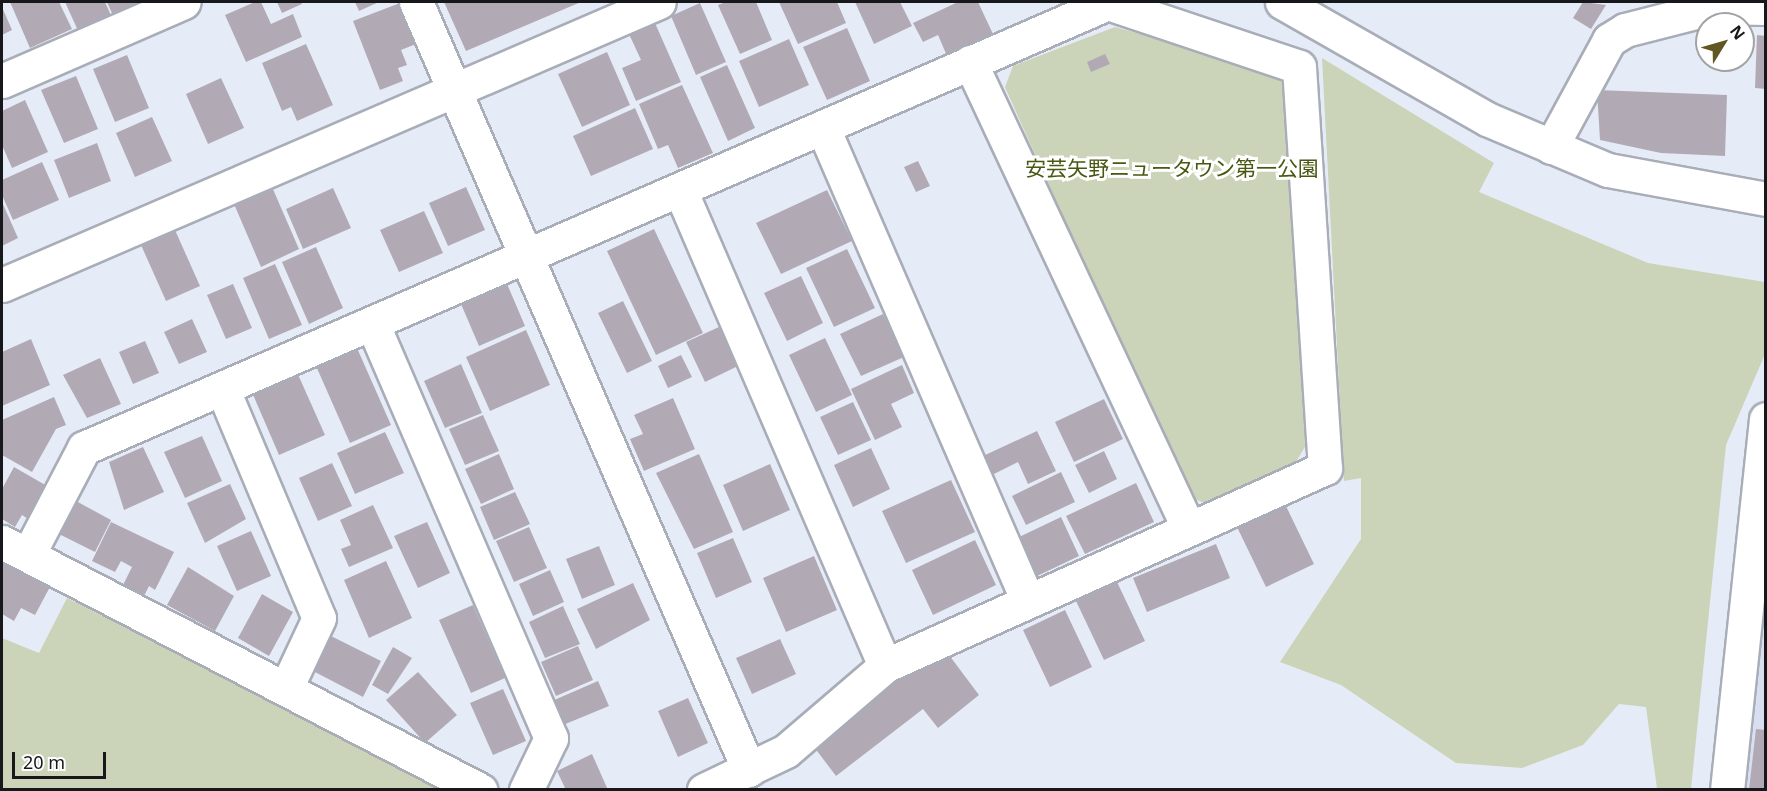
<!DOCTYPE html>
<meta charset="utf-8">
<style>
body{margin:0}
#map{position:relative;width:1767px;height:791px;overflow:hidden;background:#e6ecf7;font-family:"Noto Sans","Noto Sans JP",sans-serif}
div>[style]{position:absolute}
.built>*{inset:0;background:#d7dff1}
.green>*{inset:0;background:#cbd4b8}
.building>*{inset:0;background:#b1aab4}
.roads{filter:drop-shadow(2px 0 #a8adb8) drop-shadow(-2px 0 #a8adb8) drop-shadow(0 2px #a8adb8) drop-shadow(0 -2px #a8adb8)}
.minor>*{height:33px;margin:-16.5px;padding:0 16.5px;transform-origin:16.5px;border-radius:16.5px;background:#fff}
span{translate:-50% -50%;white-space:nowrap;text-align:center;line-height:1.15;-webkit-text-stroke:6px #fff;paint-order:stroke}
.park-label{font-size:21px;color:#485812}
.frame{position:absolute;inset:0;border:3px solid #16181c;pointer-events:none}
.north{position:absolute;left:1695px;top:12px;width:60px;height:60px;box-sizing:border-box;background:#fff;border:2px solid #a2a3a4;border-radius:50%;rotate:53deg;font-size:16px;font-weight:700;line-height:24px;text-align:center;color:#16181c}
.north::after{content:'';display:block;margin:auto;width:21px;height:27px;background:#615723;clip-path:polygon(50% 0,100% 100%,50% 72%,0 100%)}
.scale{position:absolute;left:12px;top:752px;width:94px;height:27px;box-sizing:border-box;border:3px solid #16181c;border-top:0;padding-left:8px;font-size:18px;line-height:21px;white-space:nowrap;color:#16181c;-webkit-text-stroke:4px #fff;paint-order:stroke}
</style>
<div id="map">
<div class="built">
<i style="clip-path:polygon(1765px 562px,1765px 789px,1739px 789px)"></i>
</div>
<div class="green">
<i style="clip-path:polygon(1115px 27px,1271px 71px,1287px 88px,1306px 445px,1296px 462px,1204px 503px,1186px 495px,1005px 87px,1013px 66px)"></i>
<i style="clip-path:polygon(1322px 58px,1494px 163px,1479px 192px,1648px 263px,1765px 282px,1765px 354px,1726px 445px,1691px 789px,1657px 789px,1646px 707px,1619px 704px,1583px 745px,1522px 768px,1456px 763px,1341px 685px,1280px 662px,1361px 539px,1361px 478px,1344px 481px)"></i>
<i style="clip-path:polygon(67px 598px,430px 781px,445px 789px,2px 789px,2px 638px,39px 653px)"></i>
</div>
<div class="building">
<i style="clip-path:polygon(10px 2px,59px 2px,72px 29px,30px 48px)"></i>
<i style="clip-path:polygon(65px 2px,105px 2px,113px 20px,80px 35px)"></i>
<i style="clip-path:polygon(107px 2px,157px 2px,116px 22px)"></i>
<i style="clip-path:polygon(255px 2px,261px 2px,271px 24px,293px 14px,302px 37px,246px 62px,225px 15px)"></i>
<i style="clip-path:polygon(277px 2px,301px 2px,302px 4px,282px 13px)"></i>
<i style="clip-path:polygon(355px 2px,379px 2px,359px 11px)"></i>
<i style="clip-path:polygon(444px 2px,581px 2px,466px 51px)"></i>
<i style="clip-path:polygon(726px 2px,756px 2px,772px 40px,740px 54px,718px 5px)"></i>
<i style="clip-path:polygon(779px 2px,837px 2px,846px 23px,798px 44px)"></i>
<i style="clip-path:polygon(855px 2px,900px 2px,912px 26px,874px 44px)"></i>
<i style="clip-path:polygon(958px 2px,978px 2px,993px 34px,947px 56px,938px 35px,923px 42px,913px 23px)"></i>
<i style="clip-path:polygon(1583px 2px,1606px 5px,1591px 29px,1573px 18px)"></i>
<i style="clip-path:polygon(400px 3px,416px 44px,401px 50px,407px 65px,398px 68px,403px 81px,380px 90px,353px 21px)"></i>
<i style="clip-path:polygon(700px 3px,726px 62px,696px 75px,671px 16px)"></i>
<i style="clip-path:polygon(2px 7px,12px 30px,2px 35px)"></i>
<i style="clip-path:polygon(655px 23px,681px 82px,636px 101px,622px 68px,641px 60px,629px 34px)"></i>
<i style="clip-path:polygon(847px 28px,870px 81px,827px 100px,803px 47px)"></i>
<i style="clip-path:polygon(1757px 35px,1766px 36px,1766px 89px,1755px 88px)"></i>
<i style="clip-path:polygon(789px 39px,809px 85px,759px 107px,739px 61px)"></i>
<i style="clip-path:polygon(306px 44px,333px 105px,297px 121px,291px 107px,282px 111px,262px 63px)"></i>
<i style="clip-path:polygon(607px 52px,630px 105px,582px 127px,558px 74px)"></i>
<i style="clip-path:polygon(1105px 54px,1110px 64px,1091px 72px,1087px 62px)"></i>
<i style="clip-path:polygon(127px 55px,149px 108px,115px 122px,93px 69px)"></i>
<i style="clip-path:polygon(727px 65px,755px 128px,728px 141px,700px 77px)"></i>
<i style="clip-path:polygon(76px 76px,98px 129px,64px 143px,41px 90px)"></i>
<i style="clip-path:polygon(221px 78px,244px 128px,208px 144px,186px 94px)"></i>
<i style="clip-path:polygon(682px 85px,713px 153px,678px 168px,668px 145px,658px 149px,639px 104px)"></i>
<i style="clip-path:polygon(1597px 90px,1727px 95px,1725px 156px,1661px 153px,1600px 140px)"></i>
<i style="clip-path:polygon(25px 100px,48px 152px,12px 168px,2px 145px,2px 111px)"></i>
<i style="clip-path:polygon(635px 108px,653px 149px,591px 176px,573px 136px)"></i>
<i style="clip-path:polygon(152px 117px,172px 161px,135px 177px,116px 133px)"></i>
<i style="clip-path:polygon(97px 143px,111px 181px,69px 198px,54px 160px)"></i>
<i style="clip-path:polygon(918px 161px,930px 186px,916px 192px,904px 167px)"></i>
<i style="clip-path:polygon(42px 162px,59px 200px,13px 220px,2px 195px,2px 180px)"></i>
<i style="clip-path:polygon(272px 187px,299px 249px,261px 267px,234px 204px)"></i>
<i style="clip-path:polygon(466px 187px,485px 230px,448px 246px,429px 203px)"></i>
<i style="clip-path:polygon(333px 188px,351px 228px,303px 249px,286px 209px)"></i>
<i style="clip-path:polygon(827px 190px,852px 241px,781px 274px,756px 223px)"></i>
<i style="clip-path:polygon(2px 202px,18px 238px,2px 246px)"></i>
<i style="clip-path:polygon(424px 211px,443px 253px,399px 272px,380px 230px)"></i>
<i style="clip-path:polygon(654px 229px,703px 333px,656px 355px,607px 251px)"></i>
<i style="clip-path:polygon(175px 230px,200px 286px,166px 301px,141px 245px)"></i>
<i style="clip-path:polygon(316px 247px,343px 308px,309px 324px,282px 262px)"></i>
<i style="clip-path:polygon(847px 249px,875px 308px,834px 327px,806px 268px)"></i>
<i style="clip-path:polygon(275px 264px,302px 325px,269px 339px,243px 278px)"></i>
<i style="clip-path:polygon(801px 276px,823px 323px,787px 341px,764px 293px)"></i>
<i style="clip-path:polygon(504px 277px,525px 326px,479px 346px,458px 297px)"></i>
<i style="clip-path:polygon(233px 284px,252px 328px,226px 339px,207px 295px)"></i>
<i style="clip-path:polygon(623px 301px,652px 361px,627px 373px,598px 313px)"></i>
<i style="clip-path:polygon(883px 314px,904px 357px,861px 376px,840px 334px)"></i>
<i style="clip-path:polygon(192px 319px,207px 352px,179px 364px,164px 332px)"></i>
<i style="clip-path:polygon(719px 327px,738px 366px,705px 382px,686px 342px)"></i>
<i style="clip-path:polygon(526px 330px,550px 385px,490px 411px,466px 357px)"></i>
<i style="clip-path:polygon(825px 338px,852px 395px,816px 412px,789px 355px)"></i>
<i style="clip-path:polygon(31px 339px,50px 385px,2px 406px,2px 352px)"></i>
<i style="clip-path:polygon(145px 341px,159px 373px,133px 384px,119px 352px)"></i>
<i style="clip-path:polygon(357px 348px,391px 425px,350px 443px,316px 366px)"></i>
<i style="clip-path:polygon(681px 355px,692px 377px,668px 388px,658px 366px)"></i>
<i style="clip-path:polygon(100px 358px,121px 404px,87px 418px,63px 375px)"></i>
<i style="clip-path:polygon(461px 364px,482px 413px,445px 428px,424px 381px)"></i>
<i style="clip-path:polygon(902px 365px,914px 393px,891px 404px,902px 427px,875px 440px,851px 389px)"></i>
<i style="clip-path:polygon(296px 370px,325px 435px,279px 455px,251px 390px)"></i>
<i style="clip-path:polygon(54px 397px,66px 425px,56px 429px,32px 472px,2px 455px,2px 420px)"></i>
<i style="clip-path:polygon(673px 398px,695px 449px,644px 471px,630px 439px,643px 434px,634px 415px)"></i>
<i style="clip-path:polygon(1104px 399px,1123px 439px,1074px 462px,1055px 422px)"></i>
<i style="clip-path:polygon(853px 402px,871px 440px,838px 455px,820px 417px)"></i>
<i style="clip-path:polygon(483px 415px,499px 451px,465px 465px,449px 429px)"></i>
<i style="clip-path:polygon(1037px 431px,1056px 471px,1028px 484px,1018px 462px,992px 475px,983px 456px)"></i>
<i style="clip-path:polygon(385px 432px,404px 473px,355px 494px,337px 453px)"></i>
<i style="clip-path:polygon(202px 436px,222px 481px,185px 498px,164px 452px)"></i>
<i style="clip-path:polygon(143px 447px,164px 492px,124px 510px,109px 462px)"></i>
<i style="clip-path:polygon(871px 448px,890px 489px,853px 507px,834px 465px)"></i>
<i style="clip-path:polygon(1104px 451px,1117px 479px,1089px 493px,1075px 465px)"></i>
<i style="clip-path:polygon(499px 454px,514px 489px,481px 504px,465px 469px)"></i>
<i style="clip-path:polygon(699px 454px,733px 532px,694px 549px,656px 473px)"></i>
<i style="clip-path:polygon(332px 463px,352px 506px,318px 521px,299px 478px)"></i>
<i style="clip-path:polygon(770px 464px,790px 510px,743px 531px,723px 485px)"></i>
<i style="clip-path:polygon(14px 467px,47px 486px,28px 519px,22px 515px,15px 527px,2px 519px,2px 489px)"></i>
<i style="clip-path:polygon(1061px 472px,1075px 502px,1026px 525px,1012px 496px)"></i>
<i style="clip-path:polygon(951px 480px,975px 532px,906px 563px,882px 511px)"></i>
<i style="clip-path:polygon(1136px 483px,1154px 522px,1085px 554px,1066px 516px)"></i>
<i style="clip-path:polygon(230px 484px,246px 519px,205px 543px,187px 503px)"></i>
<i style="clip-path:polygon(515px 492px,530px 524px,494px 540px,480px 507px)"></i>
<i style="clip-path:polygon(76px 501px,111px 520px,95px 552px,59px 534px)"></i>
<i style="clip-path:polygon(1285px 504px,1314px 564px,1266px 587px,1237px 527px)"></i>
<i style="clip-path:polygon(373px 505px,393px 548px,349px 567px,341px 549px,351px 545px,340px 520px)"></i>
<i style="clip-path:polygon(1061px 517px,1079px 556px,1035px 577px,1017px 538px)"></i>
<i style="clip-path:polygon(111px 522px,174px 552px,155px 590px,149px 586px,143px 598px,122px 587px,132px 567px,121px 561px,115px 572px,92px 561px)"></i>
<i style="clip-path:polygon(427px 522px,450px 573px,418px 588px,394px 536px)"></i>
<i style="clip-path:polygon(529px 527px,547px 568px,514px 582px,496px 541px)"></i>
<i style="clip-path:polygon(251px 531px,271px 576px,237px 591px,217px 546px)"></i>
<i style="clip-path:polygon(733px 538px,752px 582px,716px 598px,697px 553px)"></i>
<i style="clip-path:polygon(975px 540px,996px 585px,933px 615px,912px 570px)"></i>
<i style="clip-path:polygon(1216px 544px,1230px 578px,1147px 612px,1133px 578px)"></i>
<i style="clip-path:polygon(599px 546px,615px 585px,582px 599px,566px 559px)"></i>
<i style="clip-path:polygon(814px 556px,837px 610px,786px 632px,763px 578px)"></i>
<i style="clip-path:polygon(2px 558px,51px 585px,35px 615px,21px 608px,14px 621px,2px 614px)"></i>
<i style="clip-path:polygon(386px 561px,412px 618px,369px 638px,344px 580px)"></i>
<i style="clip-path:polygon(188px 567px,234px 596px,215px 631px,167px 605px)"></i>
<i style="clip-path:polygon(550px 570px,564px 602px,533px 616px,519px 584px)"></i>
<i style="clip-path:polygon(1117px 582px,1145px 641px,1104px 660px,1076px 601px)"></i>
<i style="clip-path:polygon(633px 583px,650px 620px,596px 649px,577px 609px)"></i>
<i style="clip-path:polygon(262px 594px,293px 612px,269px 656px,238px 638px)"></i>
<i style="clip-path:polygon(473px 605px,505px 678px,471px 693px,439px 620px)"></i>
<i style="clip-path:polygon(563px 606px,580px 644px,545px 658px,529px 622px)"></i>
<i style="clip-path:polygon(1065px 610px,1092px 667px,1050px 687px,1023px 630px)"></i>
<i style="clip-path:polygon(331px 636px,381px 661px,363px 697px,313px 671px)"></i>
<i style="clip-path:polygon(780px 639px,796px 674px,752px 694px,736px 658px)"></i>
<i style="clip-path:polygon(578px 646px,593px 680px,556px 696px,541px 662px)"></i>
<i style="clip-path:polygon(393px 647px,412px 658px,388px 694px,372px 685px)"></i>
<i style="clip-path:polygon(946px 651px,979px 695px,938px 728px,923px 709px,836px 776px,808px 739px,899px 672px)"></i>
<i style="clip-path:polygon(418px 672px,457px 715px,425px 743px,386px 700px)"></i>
<i style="clip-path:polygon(598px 681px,609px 706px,563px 725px,552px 701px)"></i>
<i style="clip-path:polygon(503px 689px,526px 741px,493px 755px,470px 703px)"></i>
<i style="clip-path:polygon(688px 698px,708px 743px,678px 757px,658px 711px)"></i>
<i style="clip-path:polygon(1756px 729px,1766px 730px,1766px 790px,1749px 790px)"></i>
<i style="clip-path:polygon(592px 754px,608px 790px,566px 790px,557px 771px)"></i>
</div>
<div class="roads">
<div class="minor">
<i style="left:416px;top:2px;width:837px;rotate:66.56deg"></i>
<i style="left:1282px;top:2px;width:236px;rotate:29.7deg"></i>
<i style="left:1487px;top:119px;width:131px;rotate:22.9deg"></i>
<i style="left:1608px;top:170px;width:161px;rotate:10.4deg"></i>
<i style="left:970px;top:62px;width:514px;rotate:64.88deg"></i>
<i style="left:2px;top:81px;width:198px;rotate:-23.5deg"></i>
<i style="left:823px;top:128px;width:513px;rotate:66.58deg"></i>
<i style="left:1551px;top:147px;width:122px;rotate:-61.5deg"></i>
<i style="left:1609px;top:40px;width:19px;rotate:-32deg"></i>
<i style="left:1625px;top:30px;width:93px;rotate:-14.3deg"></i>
<i style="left:1715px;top:7px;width:51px;rotate:1.1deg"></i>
<i style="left:681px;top:192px;width:516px;rotate:66.71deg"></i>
<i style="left:2px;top:285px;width:715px;rotate:-23.3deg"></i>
<i style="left:373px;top:325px;width:450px;rotate:66.7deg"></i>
<i style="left:551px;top:738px;width:58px;rotate:115.7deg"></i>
<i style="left:223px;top:390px;width:247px;rotate:67.2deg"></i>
<i style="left:319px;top:618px;width:77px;rotate:115.2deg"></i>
<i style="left:2px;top:542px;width:539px;rotate:27.42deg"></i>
<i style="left:28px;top:555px;width:121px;rotate:-62.4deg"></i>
<i style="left:84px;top:448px;width:1117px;rotate:-23.49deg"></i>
<i style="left:1108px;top:3px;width:201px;rotate:18.5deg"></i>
<i style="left:1299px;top:67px;width:402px;rotate:86.3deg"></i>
<i style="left:1325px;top:468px;width:482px;rotate:155.8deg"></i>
<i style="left:885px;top:666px;width:130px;rotate:139.4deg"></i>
<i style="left:786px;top:751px;width:91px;rotate:154.6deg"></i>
<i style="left:1727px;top:790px;width:373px;rotate:-84deg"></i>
</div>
</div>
<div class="park-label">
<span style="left:1172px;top:168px">安芸矢野ニュータウン第一公園</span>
</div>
<div class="frame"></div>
<div class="north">N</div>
<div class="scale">20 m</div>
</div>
